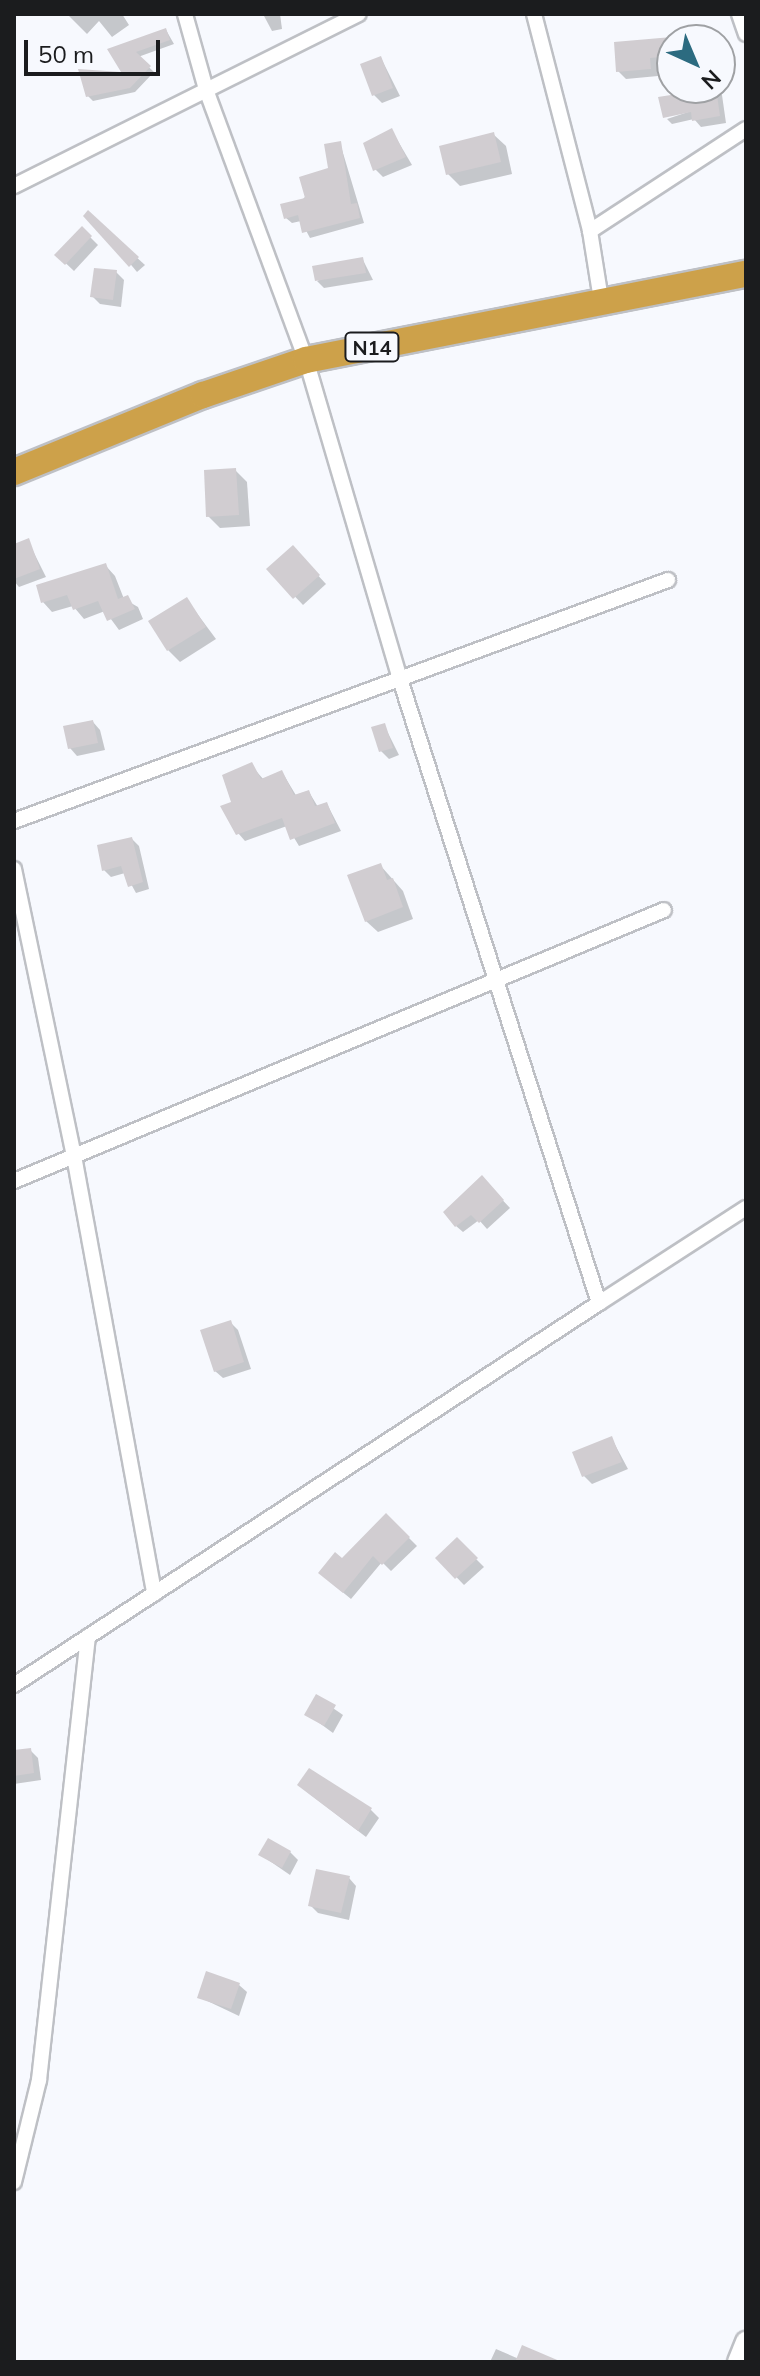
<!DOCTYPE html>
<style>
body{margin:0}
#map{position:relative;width:760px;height:2376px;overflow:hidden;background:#f7f9fe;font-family:Mulish,sans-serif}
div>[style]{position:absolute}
.shadow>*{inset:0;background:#0003}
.building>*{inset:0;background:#d1cdd1}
.roads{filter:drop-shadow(2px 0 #bec0c5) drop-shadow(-2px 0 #bec0c5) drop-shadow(0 2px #bec0c5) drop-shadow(0 -2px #bec0c5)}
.street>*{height:14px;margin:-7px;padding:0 7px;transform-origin:7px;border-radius:7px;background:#fff}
.secondary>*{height:20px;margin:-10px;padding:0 10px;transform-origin:10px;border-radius:10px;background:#fff}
.highway>*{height:26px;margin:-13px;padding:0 13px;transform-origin:13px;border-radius:13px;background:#cda14a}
span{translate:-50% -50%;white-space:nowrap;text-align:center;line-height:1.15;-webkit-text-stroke:6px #f7f9fe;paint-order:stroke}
.shield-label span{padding:2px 6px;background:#f7f9fe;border:2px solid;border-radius:6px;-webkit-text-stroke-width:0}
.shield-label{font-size:20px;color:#1b1c1e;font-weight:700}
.frame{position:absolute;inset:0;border:16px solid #1b1c1e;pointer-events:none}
.north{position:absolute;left:656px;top:24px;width:80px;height:80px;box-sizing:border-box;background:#f7f9fe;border:2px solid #9fa1a4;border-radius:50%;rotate:136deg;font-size:22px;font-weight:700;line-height:32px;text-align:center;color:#1b1c1e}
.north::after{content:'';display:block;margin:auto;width:28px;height:36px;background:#2c6b80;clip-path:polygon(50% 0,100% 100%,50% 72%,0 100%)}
.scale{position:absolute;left:24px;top:40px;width:136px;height:36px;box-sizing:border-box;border:4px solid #1b1c1e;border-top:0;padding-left:10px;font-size:24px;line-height:28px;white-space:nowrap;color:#1b1c1e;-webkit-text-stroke:6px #f7f9fe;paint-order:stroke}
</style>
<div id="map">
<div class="shadow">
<i style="clip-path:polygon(67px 14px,122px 14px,129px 25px,112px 37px,99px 21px,87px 34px)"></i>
<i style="clip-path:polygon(263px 14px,280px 14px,282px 29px,272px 31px)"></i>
<i style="clip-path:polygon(166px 30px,174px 44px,138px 57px,154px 72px,135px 92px,93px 101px,88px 96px,124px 74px,110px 51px)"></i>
<i style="clip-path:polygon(689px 37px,672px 40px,672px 64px,657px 65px,658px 76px,626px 79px,618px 71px,616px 43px)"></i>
<i style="clip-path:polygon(381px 58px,400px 96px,382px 103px,374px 95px)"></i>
<i style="clip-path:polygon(715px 88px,722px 95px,726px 123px,701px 127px,694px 119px,672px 124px,667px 119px,700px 108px,665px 117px,660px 99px)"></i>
<i style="clip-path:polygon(392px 131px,412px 165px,383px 177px,375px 169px)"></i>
<i style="clip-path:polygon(493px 134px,506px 146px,512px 174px,460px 186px,448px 174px)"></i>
<i style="clip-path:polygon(340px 143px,364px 223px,310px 238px,301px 221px,292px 223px,286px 218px,330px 169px)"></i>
<i style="clip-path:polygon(88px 213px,145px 265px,137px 272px)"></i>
<i style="clip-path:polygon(82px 229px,98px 245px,74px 271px,57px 255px)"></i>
<i style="clip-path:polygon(363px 260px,373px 280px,324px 288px,317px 281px)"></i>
<i style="clip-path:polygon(116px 272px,124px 280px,121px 307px,100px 304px,92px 296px)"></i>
<i style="clip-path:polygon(235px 470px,247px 482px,250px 526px,220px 528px,208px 516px)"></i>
<i style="clip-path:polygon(28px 541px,46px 577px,19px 587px,14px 581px,14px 546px)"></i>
<i style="clip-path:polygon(300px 556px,326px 584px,303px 605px,269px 569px)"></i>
<i style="clip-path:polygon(106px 566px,115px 576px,124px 599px,138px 607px,143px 619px,119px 630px,105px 611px,84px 619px,73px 606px,52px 612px,43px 602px)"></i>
<i style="clip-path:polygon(187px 600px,216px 639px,180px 662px,168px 650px)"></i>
<i style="clip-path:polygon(93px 722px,100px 730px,105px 750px,77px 756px,70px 748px)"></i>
<i style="clip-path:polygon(384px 725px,399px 755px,389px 759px,381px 751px)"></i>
<i style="clip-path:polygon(251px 765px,264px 780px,282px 772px,297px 797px,309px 792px,318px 807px,327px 804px,341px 831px,299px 846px,287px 826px,245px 841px,238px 833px,233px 804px)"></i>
<i style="clip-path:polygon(132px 839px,139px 846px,149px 889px,136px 893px,125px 873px,111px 877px,104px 870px)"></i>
<i style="clip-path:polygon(380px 865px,403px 891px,413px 919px,378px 932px,366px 921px)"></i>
<i style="clip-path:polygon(482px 1178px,510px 1208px,487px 1229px,479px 1220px,463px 1232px,456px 1226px)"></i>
<i style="clip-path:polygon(230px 1322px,238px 1330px,251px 1369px,223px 1378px,215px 1371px)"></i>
<i style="clip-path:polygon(612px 1439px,628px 1469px,592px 1484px,584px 1476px)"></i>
<i style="clip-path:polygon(386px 1515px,417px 1546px,391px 1571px,382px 1562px,351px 1599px,329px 1581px)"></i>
<i style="clip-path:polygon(457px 1540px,484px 1567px,464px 1585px,438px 1558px)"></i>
<i style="clip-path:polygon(317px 1697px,343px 1715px,333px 1733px,307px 1714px)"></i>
<i style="clip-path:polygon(30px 1750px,38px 1758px,41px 1780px,14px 1784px,14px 1752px)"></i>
<i style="clip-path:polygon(307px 1792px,371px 1810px,379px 1818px,366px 1837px)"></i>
<i style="clip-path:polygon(290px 1852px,298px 1860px,290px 1875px,261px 1855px)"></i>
<i style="clip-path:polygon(349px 1878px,356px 1886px,349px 1920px,318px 1913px,310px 1905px)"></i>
<i style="clip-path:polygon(239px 1985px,247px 1992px,239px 2016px,199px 1997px)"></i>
<i style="clip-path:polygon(496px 2349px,519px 2359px,542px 2362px,490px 2362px)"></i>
</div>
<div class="building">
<i style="clip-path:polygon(166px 28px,170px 40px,136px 52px,151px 66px,130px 88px,86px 97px,78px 69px,121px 72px,107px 49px)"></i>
<i style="clip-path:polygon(672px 37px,672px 56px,650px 58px,651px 69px,616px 72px,614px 42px)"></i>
<i style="clip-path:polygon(381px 56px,393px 88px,372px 96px,360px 64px)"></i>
<i style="clip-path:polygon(716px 88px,720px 116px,692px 121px,691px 112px,663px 118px,658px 97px)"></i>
<i style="clip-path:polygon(392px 128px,406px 157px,373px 171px,363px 143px)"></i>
<i style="clip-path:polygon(494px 132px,501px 162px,446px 175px,439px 146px)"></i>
<i style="clip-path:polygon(341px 141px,351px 204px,357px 203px,360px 218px,302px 233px,298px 215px,284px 219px,280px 204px,305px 198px,299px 177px,328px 168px,324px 144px)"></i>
<i style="clip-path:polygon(88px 210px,139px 257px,129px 267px,83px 216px)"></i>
<i style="clip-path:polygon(82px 226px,92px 236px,65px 265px,54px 255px)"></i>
<i style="clip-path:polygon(363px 257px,366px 273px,315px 281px,312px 266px)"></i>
<i style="clip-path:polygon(94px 268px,117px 270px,113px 300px,90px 297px)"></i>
<i style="clip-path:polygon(236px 468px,239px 515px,206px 517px,204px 470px)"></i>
<i style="clip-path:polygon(29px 538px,40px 569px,14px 579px,14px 544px)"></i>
<i style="clip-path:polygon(293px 545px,320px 575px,293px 599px,266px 569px)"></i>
<i style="clip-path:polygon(106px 563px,118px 599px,128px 595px,135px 609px,107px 621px,98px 601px,73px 610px,67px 595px,41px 603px,36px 585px)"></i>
<i style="clip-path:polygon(187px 597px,206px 627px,167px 651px,148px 621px)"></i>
<i style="clip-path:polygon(93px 720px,98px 743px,68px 749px,63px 726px)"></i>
<i style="clip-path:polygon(385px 723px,393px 748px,379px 752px,371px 727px)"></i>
<i style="clip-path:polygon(252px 762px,261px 779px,282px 770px,294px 795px,309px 790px,315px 806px,327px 802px,335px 823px,290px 840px,282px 818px,236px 835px,220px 806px,231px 802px,222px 775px)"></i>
<i style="clip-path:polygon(132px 837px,143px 882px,128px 887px,121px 866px,102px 871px,97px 845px)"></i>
<i style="clip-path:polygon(381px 863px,387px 880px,393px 878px,403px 907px,365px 922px,347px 875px)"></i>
<i style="clip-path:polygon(482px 1175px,504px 1200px,479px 1223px,471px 1215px,455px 1227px,443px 1212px)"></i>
<i style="clip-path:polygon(231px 1320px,244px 1362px,214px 1372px,200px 1330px)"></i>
<i style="clip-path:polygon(612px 1436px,622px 1462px,582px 1477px,572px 1452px)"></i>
<i style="clip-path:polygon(386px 1513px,410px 1537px,382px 1565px,373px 1556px,343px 1593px,318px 1573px,335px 1552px,342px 1558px)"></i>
<i style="clip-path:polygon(457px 1537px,478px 1558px,455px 1579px,435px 1558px)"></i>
<i style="clip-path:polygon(316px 1694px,336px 1705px,324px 1726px,304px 1715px)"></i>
<i style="clip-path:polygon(31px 1748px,34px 1773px,14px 1776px,14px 1750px)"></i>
<i style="clip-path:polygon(309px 1768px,372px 1808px,358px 1831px,297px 1785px)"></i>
<i style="clip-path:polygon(268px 1838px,291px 1851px,282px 1868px,258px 1855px)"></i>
<i style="clip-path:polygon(316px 1869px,350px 1876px,341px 1913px,308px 1906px)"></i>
<i style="clip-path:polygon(206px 1971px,240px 1983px,231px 2009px,197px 1998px)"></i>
<i style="clip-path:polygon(522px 2345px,562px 2362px,515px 2362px)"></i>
</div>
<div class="roads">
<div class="street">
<i style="left:534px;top:14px;width:224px;rotate:75.5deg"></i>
<i style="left:590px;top:231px;width:70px;rotate:80.9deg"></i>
<i style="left:739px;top:14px;width:21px;rotate:71deg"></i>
<i style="left:14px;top:186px;width:385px;rotate:-26.5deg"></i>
<i style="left:590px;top:231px;width:186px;rotate:-33.2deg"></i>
<i style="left:14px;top:821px;width:697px;rotate:-20.23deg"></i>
<i style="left:14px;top:869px;width:293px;rotate:78.2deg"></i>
<i style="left:74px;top:1156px;width:445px;rotate:79.6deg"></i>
<i style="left:14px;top:1181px;width:704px;rotate:-22.63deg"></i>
<i style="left:599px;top:1303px;width:175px;rotate:-32.9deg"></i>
<i style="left:14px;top:1685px;width:699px;rotate:-33.14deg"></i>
<i style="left:599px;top:1303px;width:655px;rotate:-107.69deg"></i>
<i style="left:400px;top:679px;width:333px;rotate:-106.4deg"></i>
<i style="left:306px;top:360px;width:285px;rotate:-110.3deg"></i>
<i style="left:207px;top:93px;width:82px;rotate:-105.6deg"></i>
<i style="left:14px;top:2182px;width:105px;rotate:-76.2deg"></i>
<i style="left:39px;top:2080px;width:446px;rotate:-83.7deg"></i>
</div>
<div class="secondary">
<i style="left:738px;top:2362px;width:22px;rotate:-68deg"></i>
</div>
<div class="highway">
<i style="left:14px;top:472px;width:204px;rotate:-22.2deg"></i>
<i style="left:203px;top:395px;width:109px;rotate:-18.8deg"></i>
<i style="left:306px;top:360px;width:448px;rotate:-11.1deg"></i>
</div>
</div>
<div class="shield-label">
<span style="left:372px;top:347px">N14</span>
</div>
<div class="frame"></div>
<div class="north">N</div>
<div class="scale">50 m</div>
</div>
